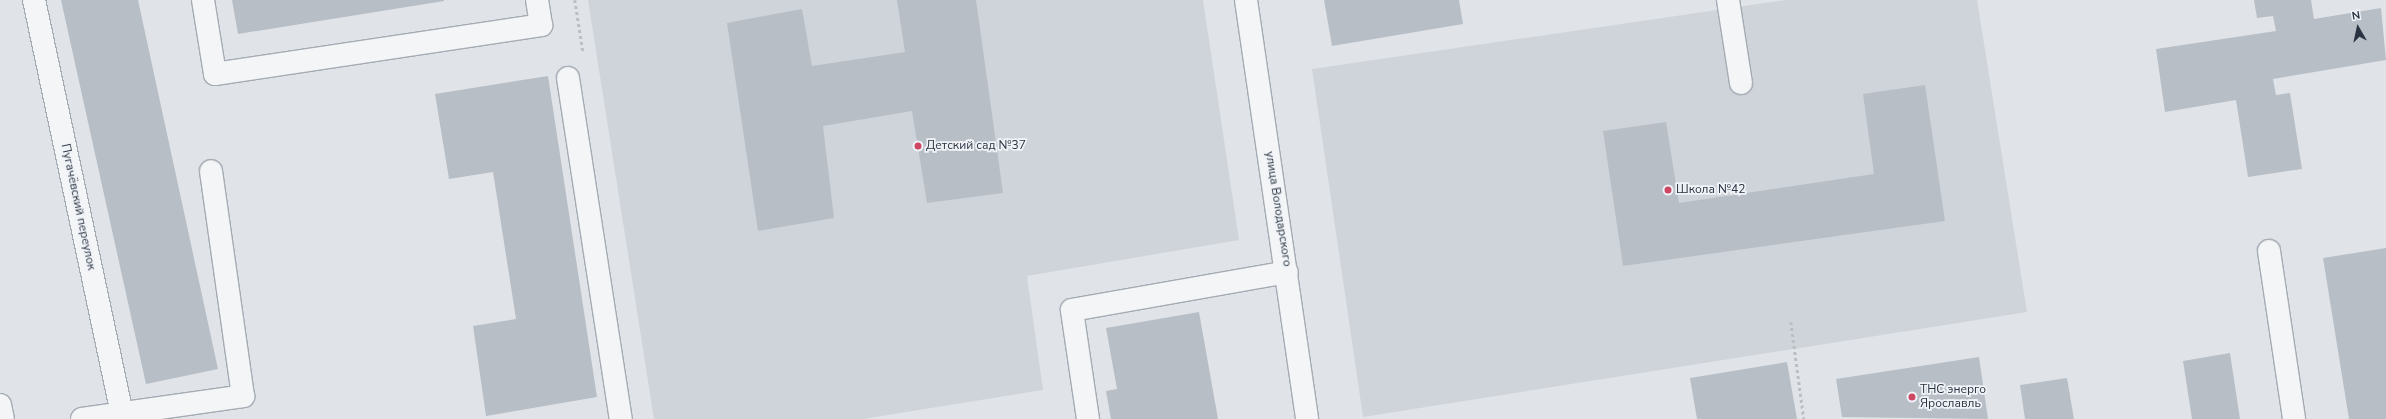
<!DOCTYPE html>
<meta charset="utf-8">
<style>
body{margin:0}
#map{position:relative;width:2386px;height:419px;overflow:hidden;background:#e0e4e9;font-family:"Nunito Sans",sans-serif}
div>[style]{position:absolute}
.built>*{inset:0;background:#cfd4db}
.building>*{inset:0;background:#b8bec6}
.path>*{height:2.5px;margin-top:-1.25px;transform-origin:0;background:repeating-linear-gradient(90deg,#babfc4 0 3px,transparent 0 6px)}
.roads{filter:drop-shadow(1px 0 #a5abb3) drop-shadow(-1px 0 #a5abb3) drop-shadow(0 1px #a5abb3) drop-shadow(0 -1px #a5abb3)}
.minor>*{height:22px;margin:-11px;padding:0 11px;transform-origin:11px;border-radius:11px;background:#f3f5f7}
.dots>*{width:11px;height:11px;translate:-50% -50%;box-sizing:border-box;border:2px solid #f0f3f7;border-radius:50%}
span{translate:-50% -50%;white-space:nowrap;text-align:center;line-height:1.15;-webkit-text-stroke:3.5px #f0f3f7;paint-order:stroke}
.poi-label{font-size:12px;color:#293341}
.left{translate:0 -50%;text-align:left}
.street-label{font-size:12px;color:#293341}
.north{position:absolute;left:2338px;top:8px;width:40px;height:40px;-webkit-text-stroke:3px #f0f3f7;paint-order:stroke;rotate:351deg;font-size:11px;font-weight:700;line-height:16px;text-align:center;color:#293341}
.north::after{content:'';display:block;margin:auto;width:14px;height:18px;background:#293341;clip-path:polygon(50% 0,100% 100%,50% 72%,0 100%)}
</style>
<div id="map">
<div class="built">
<i style="clip-path:polygon(588px 0,1203px 0,1239px 240px,1027px 276px,1043px 390px,863px 419px,654px 419px)"></i>
<i style="clip-path:polygon(1786px 0,1977px 0,2027px 312px,1363px 417px,1312px 69px)"></i>
</div>
<div class="building">
<i style="clip-path:polygon(61px 0,138px 0,218px 369px,146px 384px)"></i>
<i style="clip-path:polygon(232px 0,444px 0,444px 1px,238px 34px)"></i>
<i style="clip-path:polygon(897px 0,976px 0,1003px 193px,927px 203px,912px 111px,823px 126px,834px 218px,758px 231px,727px 23px,802px 9px,812px 66px,905px 52px)"></i>
<i style="clip-path:polygon(1324px 0,1459px 0,1463px 24px,1332px 46px)"></i>
<i style="clip-path:polygon(2254px 0,2311px 0,2314px 19px,2381px 8px,2386px 60px,2273px 79px,2276px 95px,2290px 93px,2302px 169px,2248px 177px,2236px 100px,2165px 112px,2156px 49px,2276px 31px,2273px 16px,2257px 18px)"></i>
<i style="clip-path:polygon(548px 76px,597px 397px,486px 416px,473px 326px,516px 319px,493px 172px,449px 179px,435px 94px)"></i>
<i style="clip-path:polygon(1925px 85px,1945px 221px,1623px 266px,1603px 131px,1666px 122px,1679px 203px,1874px 174px,1863px 94px)"></i>
<i style="clip-path:polygon(2386px 248px,2386px 419px,2349px 419px,2323px 258px)"></i>
<i style="clip-path:polygon(1199px 312px,1218px 419px,1111px 419px,1106px 391px,1117px 389px,1106px 328px)"></i>
<i style="clip-path:polygon(2230px 353px,2240px 419px,2192px 419px,2183px 361px)"></i>
<i style="clip-path:polygon(1979px 357px,1988px 419px,1842px 417px,1836px 379px)"></i>
<i style="clip-path:polygon(1787px 362px,1797px 419px,1697px 419px,1690px 378px)"></i>
<i style="clip-path:polygon(2067px 378px,2074px 419px,2025px 419px,2020px 385px)"></i>
</div>
<div class="path">
<i style="left:575px;top:0;width:52px;rotate:81.1deg"></i>
<i style="left:1791px;top:322px;width:98px;rotate:82.4deg"></i>
</div>
<div class="roads">
<div class="minor">
<i style="left:34px;top:0;width:423px;rotate:78deg"></i>
<i style="left:203px;top:0;width:75px;rotate:80.8deg"></i>
<i style="left:215px;top:74px;width:330px;rotate:-8.5deg"></i>
<i style="left:541px;top:25px;width:25px;rotate:-99deg"></i>
<i style="left:1246px;top:0;width:423px;rotate:81.7deg"></i>
<i style="left:1728px;top:0;width:84px;rotate:81.1deg"></i>
<i style="left:568px;top:78px;width:345px;rotate:81.2deg"></i>
<i style="left:2269px;top:251px;width:170px;rotate:81.5deg"></i>
<i style="left:0;top:405px;width:14px;rotate:78deg"></i>
<i style="left:82px;top:419px;width:163px;rotate:-8.1deg"></i>
<i style="left:243px;top:396px;width:227px;rotate:-98.1deg"></i>
<i style="left:1088px;top:419px;width:110px;rotate:-98.4deg"></i>
<i style="left:1072px;top:310px;width:218px;rotate:-10deg"></i>
</div>
</div>
<div class="dots">
<i style="left:918px;top:146px;background:#cd4763"></i>
<i style="left:1668px;top:190px;background:#cd4763"></i>
<i style="left:1912px;top:397px;background:#cd4763"></i>
</div>
<div class="poi-label">
<span class="left" style="left:926px;top:146px">Детский сад №37</span>
<span class="left" style="left:1676px;top:190px">Школа №42</span>
<span class="left" style="left:1920px;top:397px">ТНС энерго<br>Ярославль</span>
</div>
<div class="street-label">
<span style="left:78px;top:207px;rotate:78deg">Пугачёвский переулок</span>
<span style="left:1278px;top:209px;rotate:81deg">улица Володарского</span>
</div>
<div class="north">N</div>
</div>
